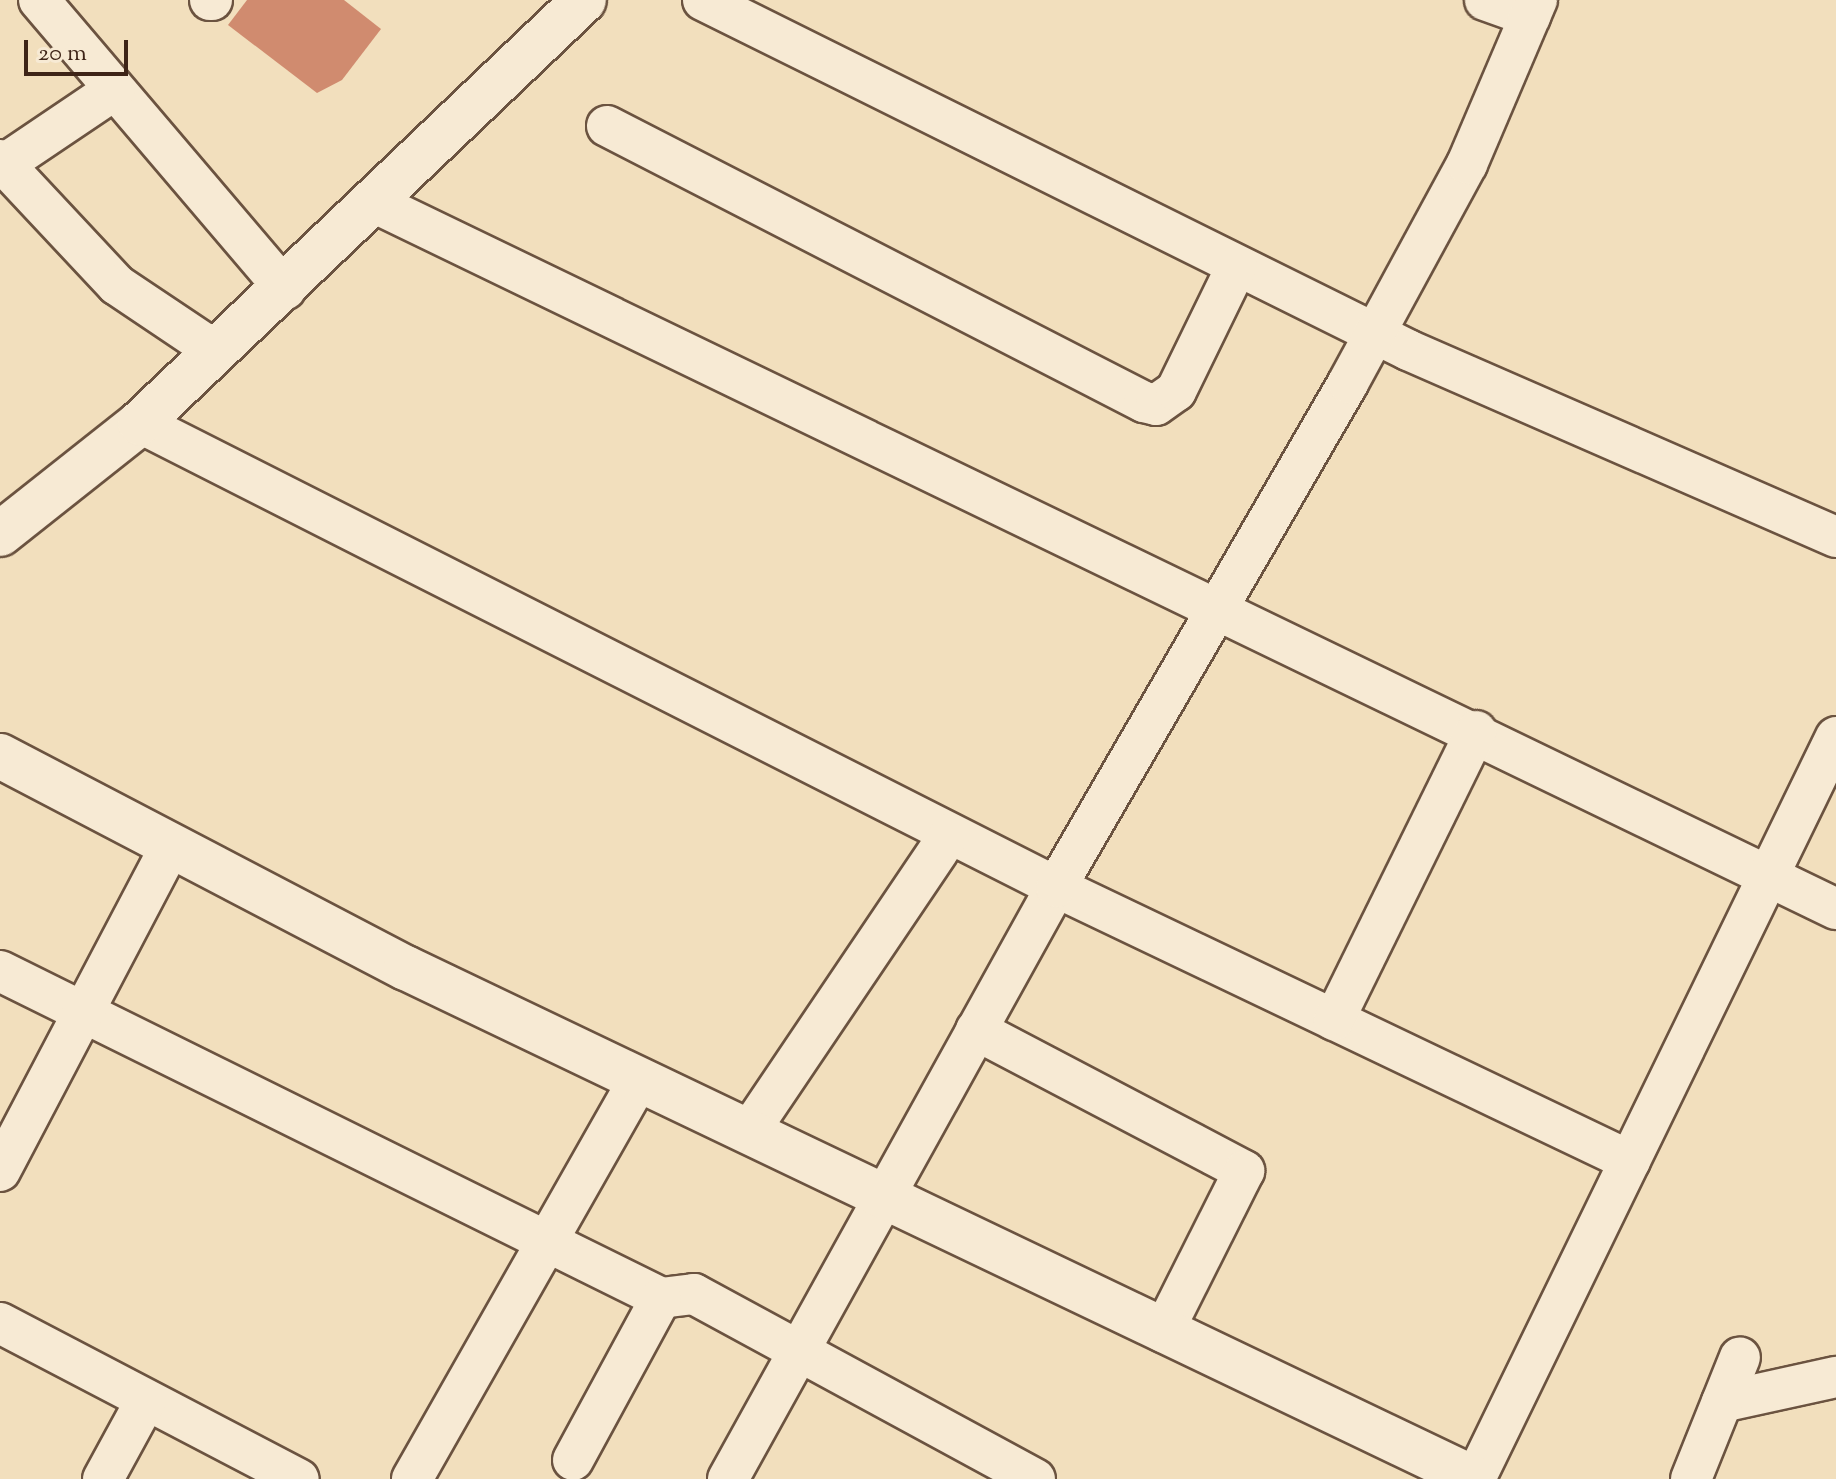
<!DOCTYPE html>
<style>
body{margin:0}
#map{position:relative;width:1836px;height:1479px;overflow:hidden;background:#f2dfbd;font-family:"Sorts Mill Goudy",serif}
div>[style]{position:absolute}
.building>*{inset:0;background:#d08b6f}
.roads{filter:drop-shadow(2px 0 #6b5340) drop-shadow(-2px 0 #6b5340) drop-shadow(0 2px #6b5340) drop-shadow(0 -2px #6b5340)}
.minor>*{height:40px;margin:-20px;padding:0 20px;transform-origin:20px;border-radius:20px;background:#f7ead4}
.tertiary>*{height:44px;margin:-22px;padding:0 22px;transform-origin:22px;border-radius:22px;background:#f7ead4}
.secondary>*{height:44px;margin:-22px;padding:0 22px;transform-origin:22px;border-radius:22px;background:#f7ead4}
span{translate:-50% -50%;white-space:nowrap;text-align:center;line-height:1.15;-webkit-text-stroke:8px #f7ead4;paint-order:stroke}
.scale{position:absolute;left:24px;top:40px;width:104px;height:36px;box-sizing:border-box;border:4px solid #3e2417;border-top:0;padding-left:10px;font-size:24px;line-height:28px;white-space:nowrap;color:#3e2417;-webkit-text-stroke:6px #f7ead4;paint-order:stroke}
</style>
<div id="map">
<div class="building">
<i style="clip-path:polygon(247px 0,344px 0,381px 29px,342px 80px,317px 93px,228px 25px)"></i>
</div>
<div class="roads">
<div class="minor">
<i style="left:39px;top:0;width:380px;rotate:49.6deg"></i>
<i style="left:210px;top:0;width:2px"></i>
<i style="left:703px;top:0;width:787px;rotate:26.4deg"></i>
<i style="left:1408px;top:350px;width:467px;rotate:23.6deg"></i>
<i style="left:1485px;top:0;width:48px;rotate:19.6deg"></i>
<i style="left:607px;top:126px;width:604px;rotate:27.2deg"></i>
<i style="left:1144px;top:402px;width:12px;rotate:14deg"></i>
<i style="left:1156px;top:405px;width:24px;rotate:-35deg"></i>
<i style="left:1176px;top:391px;width:139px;rotate:-64deg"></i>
<i style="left:0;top:160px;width:171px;rotate:46.9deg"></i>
<i style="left:117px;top:285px;width:120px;rotate:33.8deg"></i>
<i style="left:0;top:167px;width:138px;rotate:-34deg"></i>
<i style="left:375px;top:203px;width:1623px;rotate:25.79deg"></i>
<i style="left:140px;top:423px;width:1027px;rotate:26.86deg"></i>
<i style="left:1056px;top:887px;width:636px;rotate:25.52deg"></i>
<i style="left:0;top:971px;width:737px;rotate:26.32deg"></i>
<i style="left:661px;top:1298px;width:33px;rotate:-7deg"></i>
<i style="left:694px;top:1294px;width:388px;rotate:28.5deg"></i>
<i style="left:1334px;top:1020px;width:322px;rotate:-63.8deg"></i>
<i style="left:976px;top:1030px;width:303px;rotate:27.7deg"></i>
<i style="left:1244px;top:1171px;width:180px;rotate:116.7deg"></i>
<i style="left:748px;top:1133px;width:361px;rotate:-56deg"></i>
<i style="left:0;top:1171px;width:368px;rotate:-62.3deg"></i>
<i style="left:0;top:1323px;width:337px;rotate:27.6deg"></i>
<i style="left:1722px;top:1402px;width:117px;rotate:-12.4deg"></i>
<i style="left:573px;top:1460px;width:184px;rotate:-61.5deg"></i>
<i style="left:103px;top:1479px;width:88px;rotate:-61.4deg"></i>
<i style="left:412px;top:1479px;width:459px;rotate:-60.4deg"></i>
<i style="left:728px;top:1479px;width:677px;rotate:-61.01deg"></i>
<i style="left:1056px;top:887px;width:582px;rotate:-59.91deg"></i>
<i style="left:1348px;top:383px;width:249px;rotate:-61.5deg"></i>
<i style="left:1467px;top:164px;width:178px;rotate:-66.9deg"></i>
<i style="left:1475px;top:1479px;width:825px;rotate:-64.06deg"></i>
<i style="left:1691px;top:1479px;width:131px;rotate:-68.1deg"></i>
</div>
<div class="tertiary">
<i style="left:0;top:756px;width:458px;rotate:27.6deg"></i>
<i style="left:406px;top:968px;width:1185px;rotate:25.55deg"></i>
</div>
<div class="secondary">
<i style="left:0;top:534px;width:179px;rotate:-38.4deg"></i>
<i style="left:140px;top:423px;width:613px;rotate:-43.61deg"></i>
</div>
</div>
<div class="scale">20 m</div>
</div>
